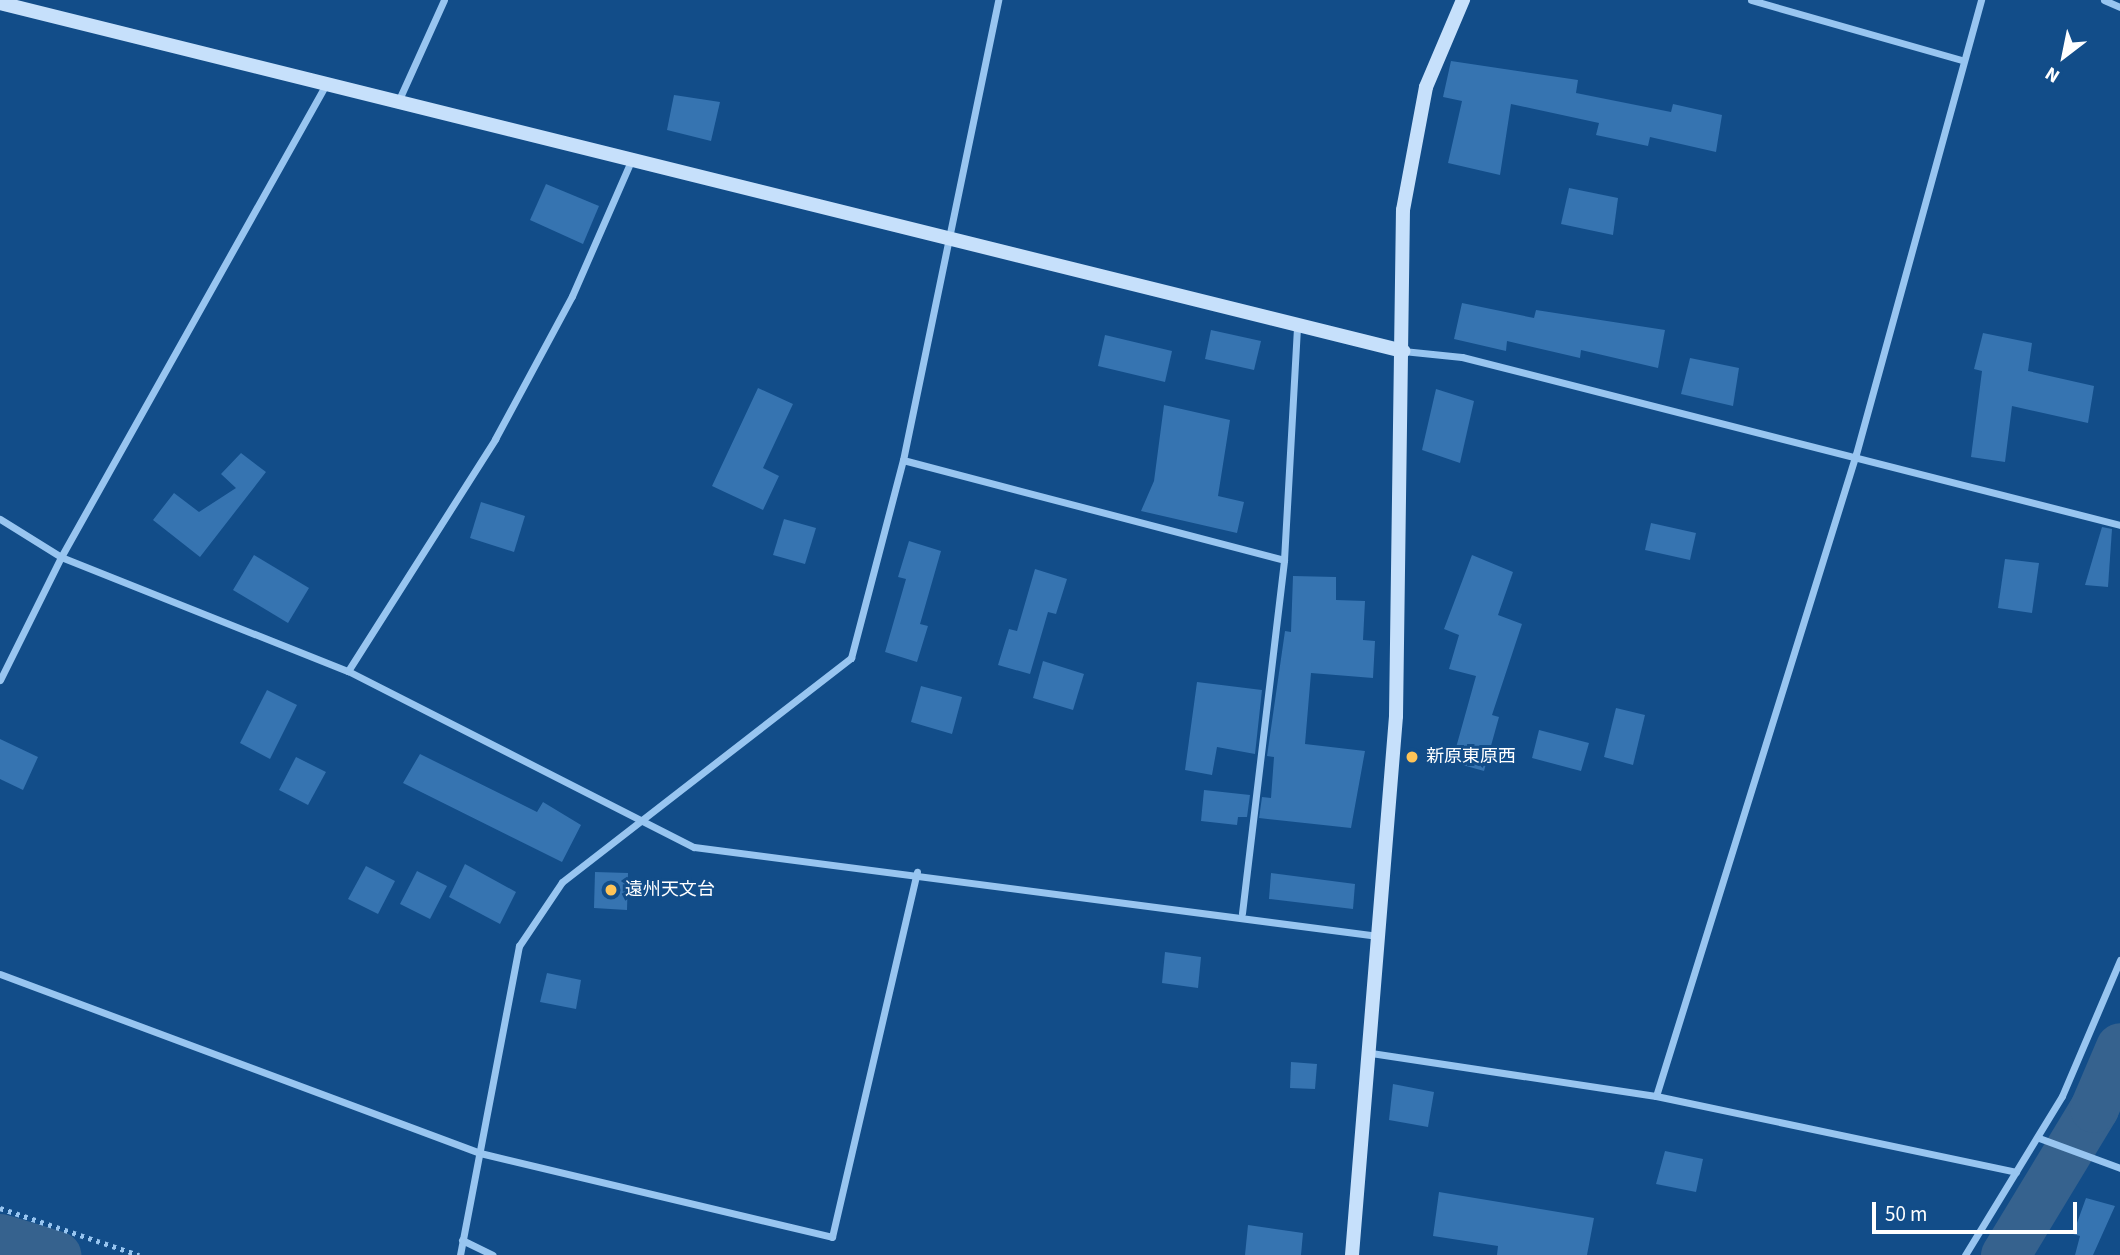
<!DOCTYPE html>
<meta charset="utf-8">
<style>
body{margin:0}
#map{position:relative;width:2120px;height:1255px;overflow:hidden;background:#124d89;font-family:"Source Sans 3","Noto Sans JP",sans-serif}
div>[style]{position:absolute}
.river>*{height:49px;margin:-24.5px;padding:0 24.5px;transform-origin:24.5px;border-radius:24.5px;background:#36628e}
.building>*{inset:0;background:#3674b1}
.path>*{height:4.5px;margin-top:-2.25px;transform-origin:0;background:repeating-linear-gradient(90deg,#98c5f0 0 3.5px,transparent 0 8.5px)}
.street>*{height:7px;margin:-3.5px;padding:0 3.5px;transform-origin:3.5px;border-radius:3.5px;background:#98c5f0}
.secondary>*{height:14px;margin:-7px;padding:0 7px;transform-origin:7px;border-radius:7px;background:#c6e0fb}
.dots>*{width:19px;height:19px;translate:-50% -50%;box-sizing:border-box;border:4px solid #124d89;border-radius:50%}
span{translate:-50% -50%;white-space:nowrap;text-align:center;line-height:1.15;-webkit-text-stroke:6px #124d89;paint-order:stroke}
.poi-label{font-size:18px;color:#fff}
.left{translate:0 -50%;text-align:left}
.north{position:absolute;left:2029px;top:21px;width:70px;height:70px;-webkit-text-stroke:5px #124d89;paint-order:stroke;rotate:212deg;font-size:19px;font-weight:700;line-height:28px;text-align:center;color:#fff}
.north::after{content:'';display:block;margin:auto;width:24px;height:32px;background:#fff;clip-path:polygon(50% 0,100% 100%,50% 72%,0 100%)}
.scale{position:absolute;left:1872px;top:1202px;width:205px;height:32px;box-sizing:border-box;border:4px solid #fff;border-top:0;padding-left:9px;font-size:21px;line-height:24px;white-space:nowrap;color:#fff;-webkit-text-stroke:5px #124d89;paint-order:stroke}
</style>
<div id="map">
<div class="river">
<i style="left:0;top:1238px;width:59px;rotate:16.9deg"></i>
<i style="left:2005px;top:1255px;width:172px;rotate:-58.8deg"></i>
<i style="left:2094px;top:1108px;width:66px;rotate:-66.9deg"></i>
</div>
<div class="building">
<i style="clip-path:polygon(1451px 61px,1578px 80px,1576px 93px,1671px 112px,1673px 104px,1722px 115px,1716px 152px,1650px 137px,1648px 146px,1596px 135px,1599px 123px,1511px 104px,1500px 175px,1448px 163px,1462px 101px,1443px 97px)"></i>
<i style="clip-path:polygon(674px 95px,720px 102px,711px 141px,667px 130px)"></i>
<i style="clip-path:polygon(546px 184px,599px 206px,583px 244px,530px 220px)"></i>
<i style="clip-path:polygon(1569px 188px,1618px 198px,1613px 235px,1561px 224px)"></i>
<i style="clip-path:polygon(1462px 303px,1534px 318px,1536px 310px,1665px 330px,1658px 368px,1581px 350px,1580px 358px,1507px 341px,1506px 351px,1454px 339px)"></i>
<i style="clip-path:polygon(1211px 330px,1261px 341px,1254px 370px,1205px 359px)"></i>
<i style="clip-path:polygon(1983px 333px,2032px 343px,2028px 371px,2094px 386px,2088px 423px,2012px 406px,2005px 462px,1971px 457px,1982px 371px,1974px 369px)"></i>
<i style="clip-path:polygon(1105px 335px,1172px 351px,1165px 382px,1098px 366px)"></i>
<i style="clip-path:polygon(1690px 358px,1739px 368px,1733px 406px,1681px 394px)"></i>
<i style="clip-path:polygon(758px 388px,793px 404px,763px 468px,779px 476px,763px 510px,712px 486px)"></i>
<i style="clip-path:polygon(1436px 389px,1474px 401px,1460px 463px,1422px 450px)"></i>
<i style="clip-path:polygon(1164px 405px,1230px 420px,1218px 496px,1244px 502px,1237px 533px,1141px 511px,1154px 481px)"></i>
<i style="clip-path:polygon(241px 453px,266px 472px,200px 557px,153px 520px,174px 493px,199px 512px,236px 488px,221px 474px)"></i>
<i style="clip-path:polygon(481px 502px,525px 516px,514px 552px,470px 538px)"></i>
<i style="clip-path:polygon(784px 519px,816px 528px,805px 564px,773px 555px)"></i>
<i style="clip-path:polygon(1651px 523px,1696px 533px,1690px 560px,1645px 550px)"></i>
<i style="clip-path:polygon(2102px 527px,2112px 529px,2108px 587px,2085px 585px)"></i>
<i style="clip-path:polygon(909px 541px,941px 551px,920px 624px,928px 626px,917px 662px,885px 652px,906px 579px,898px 577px)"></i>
<i style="clip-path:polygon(254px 555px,309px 588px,288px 623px,233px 590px)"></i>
<i style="clip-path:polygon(1472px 555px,1513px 572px,1498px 615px,1522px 624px,1492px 715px,1499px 717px,1484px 771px,1452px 762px,1476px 676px,1449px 669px,1459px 635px,1444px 629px)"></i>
<i style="clip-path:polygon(2005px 559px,2039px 563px,2032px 613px,1998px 608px)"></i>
<i style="clip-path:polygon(1035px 569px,1067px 579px,1056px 614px,1048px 612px,1030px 674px,998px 665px,1009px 629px,1017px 631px)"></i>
<i style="clip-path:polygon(1293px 576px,1336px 577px,1336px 600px,1365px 601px,1363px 640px,1375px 641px,1373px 678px,1311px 673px,1305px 744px,1365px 751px,1351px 828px,1259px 818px,1262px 797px,1271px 798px,1274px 757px,1267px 756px,1285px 631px,1291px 632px)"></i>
<i style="clip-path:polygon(1043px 661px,1084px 674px,1073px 710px,1033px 698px)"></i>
<i style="clip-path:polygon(1197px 682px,1262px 690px,1255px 754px,1217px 747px,1212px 775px,1185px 770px)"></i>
<i style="clip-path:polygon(921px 686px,962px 697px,952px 734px,911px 722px)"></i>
<i style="clip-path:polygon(267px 690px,297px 705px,270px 759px,240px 743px)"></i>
<i style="clip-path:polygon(1616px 708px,1645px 715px,1633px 765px,1604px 757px)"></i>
<i style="clip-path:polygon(1539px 730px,1589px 743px,1581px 771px,1532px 758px)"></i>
<i style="clip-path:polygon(0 739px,38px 757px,23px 790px,0 779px)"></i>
<i style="clip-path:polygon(420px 754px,537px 812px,543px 802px,581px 825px,562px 862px,403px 783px)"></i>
<i style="clip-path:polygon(296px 757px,326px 772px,308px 805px,279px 790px)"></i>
<i style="clip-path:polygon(1204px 790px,1250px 795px,1247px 817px,1238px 817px,1237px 825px,1201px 821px)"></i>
<i style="clip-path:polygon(465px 864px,516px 892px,500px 924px,449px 897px)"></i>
<i style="clip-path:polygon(366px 866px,395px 881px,378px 914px,348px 899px)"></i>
<i style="clip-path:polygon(417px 871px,447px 886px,430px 919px,400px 904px)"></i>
<i style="clip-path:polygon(595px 872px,628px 873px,627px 910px,594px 908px)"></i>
<i style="clip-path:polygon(1271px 873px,1355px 884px,1353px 909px,1269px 899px)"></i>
<i style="clip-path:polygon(1165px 952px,1201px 957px,1198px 988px,1162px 983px)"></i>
<i style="clip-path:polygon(547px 973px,581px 980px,576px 1009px,540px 1002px)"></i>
<i style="clip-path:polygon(1291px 1062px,1317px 1064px,1315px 1089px,1290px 1088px)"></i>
<i style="clip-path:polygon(1393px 1084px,1434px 1092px,1428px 1127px,1389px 1120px)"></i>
<i style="clip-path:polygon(1665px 1151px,1703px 1159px,1696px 1192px,1656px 1184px)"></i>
<i style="clip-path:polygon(1439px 1192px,1594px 1218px,1587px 1255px,1497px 1255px,1498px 1246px,1433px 1236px)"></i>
<i style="clip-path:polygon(2086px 1198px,2115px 1206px,2093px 1255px,2075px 1255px,2080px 1236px,2073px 1234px)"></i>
<i style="clip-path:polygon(1248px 1225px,1303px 1233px,1301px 1255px,1245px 1255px)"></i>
</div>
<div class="path">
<i style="left:0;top:1208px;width:147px;rotate:18.7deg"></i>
</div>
<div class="street">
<i style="left:1751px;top:0;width:219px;rotate:15.9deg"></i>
<i style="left:2104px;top:0;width:17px;rotate:24deg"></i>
<i style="left:397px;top:104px;width:114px;rotate:-65.7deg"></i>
<i style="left:1403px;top:351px;width:59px;rotate:5.8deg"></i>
<i style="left:1462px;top:357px;width:679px;rotate:14.32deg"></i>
<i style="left:903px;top:460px;width:394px;rotate:14.7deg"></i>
<i style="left:0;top:519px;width:72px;rotate:31.9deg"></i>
<i style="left:61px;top:557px;width:309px;rotate:21.7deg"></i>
<i style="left:348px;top:671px;width:388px;rotate:27deg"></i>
<i style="left:694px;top:847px;width:690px;rotate:7.41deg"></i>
<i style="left:348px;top:671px;width:275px;rotate:-57.6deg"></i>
<i style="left:495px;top:439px;width:162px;rotate:-61.7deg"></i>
<i style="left:572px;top:296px;width:145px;rotate:-66.4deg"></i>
<i style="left:0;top:680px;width:137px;rotate:-63.6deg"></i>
<i style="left:61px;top:557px;width:540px;rotate:-60.73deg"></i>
<i style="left:1242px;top:913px;width:355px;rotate:-83.2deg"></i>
<i style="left:1284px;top:560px;width:235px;rotate:-86.8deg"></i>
<i style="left:0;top:974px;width:512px;rotate:20.45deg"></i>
<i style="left:480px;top:1153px;width:362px;rotate:13.4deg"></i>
<i style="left:832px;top:1237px;width:375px;rotate:-76.9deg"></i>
<i style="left:1371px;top:1053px;width:288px;rotate:8.6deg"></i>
<i style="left:1656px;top:1096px;width:368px;rotate:11.9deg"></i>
<i style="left:1656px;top:1096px;width:672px;rotate:-72.7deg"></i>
<i style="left:1856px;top:454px;width:471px;rotate:-74.6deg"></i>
<i style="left:2039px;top:1138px;width:86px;rotate:20.3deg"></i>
<i style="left:462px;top:1240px;width:34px;rotate:26deg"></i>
<i style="left:460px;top:1255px;width:315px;rotate:-79.2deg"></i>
<i style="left:519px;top:946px;width:77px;rotate:-56.1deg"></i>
<i style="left:562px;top:882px;width:366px;rotate:-37.8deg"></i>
<i style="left:851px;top:658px;width:205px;rotate:-75.3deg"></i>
<i style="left:903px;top:460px;width:470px;rotate:-78.3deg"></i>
<i style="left:1965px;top:1255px;width:186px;rotate:-58.6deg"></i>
<i style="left:2062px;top:1096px;width:148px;rotate:-66.9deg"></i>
</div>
<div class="secondary">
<i style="left:0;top:3px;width:1446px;rotate:13.93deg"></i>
<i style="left:1352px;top:1255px;width:541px;rotate:-85.33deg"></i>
<i style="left:1396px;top:716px;width:506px;rotate:-89.21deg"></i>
<i style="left:1403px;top:210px;width:125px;rotate:-79.4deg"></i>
<i style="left:1426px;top:87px;width:95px;rotate:-67deg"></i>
</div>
<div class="dots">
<i style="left:1412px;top:757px;background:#ffc457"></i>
<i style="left:611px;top:890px;background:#ffc457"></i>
</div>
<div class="poi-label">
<span class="left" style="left:1426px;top:757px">新原東原西</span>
<span class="left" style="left:625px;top:890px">遠州天文台</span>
</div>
<div class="north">N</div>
<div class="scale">50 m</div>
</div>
